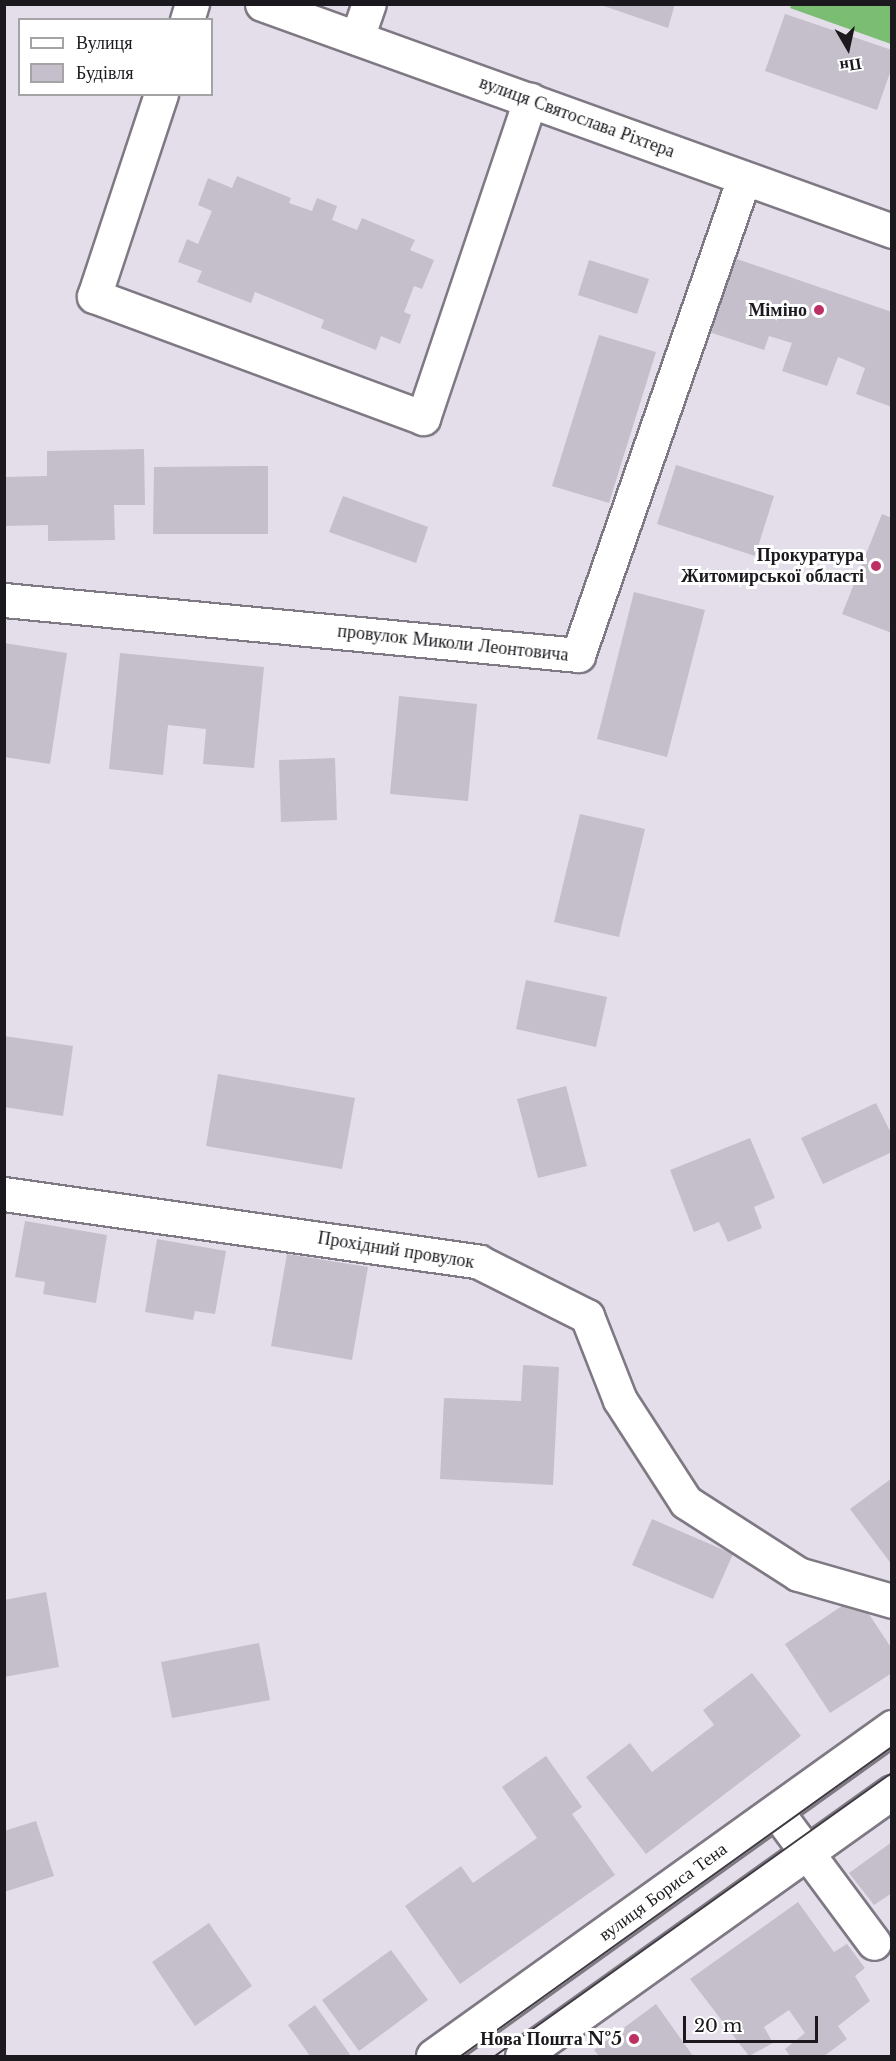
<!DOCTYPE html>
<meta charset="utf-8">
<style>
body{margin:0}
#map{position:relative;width:896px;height:2061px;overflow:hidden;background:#e4deea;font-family:"Libre Baskerville",serif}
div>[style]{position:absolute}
.forest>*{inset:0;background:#7cbd74}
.building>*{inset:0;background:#c5bfcb}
.roads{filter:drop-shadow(2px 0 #7f7984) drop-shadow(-2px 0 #7f7984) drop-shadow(0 2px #7f7984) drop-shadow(0 -2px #7f7984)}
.minor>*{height:33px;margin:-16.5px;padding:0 16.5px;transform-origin:16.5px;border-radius:16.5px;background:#fff}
.tram>*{height:1.5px;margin:-0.75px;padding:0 0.75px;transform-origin:0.75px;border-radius:0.75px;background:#3f3b42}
.dots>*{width:16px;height:16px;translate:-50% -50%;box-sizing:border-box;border:3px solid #fff;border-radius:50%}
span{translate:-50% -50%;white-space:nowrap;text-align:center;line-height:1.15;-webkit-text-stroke:6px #fff;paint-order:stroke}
.street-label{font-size:18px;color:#1c191e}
.poi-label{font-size:18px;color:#1c191e;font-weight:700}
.right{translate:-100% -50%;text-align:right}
.frame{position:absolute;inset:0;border:6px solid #1c191e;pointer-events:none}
.legend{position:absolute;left:18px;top:18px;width:195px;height:78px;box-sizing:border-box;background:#fff;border:2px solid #a4a3a5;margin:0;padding:8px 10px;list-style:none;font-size:18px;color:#1c191e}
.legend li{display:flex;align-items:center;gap:12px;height:30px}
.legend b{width:30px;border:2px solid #a4a3a5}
.north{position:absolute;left:818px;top:18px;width:60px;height:60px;-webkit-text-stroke:4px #fff;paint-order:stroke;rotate:171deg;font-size:16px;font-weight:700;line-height:24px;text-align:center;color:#1c191e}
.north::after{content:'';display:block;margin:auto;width:21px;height:27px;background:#1c191e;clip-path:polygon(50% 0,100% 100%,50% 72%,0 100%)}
.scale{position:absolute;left:683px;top:2016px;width:135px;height:27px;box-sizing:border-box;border:3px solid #1c191e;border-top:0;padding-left:8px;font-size:18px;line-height:21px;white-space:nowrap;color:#1c191e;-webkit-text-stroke:4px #fff;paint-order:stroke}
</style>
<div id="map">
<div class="forest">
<i style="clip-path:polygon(792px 4px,891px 5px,891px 44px,790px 8px)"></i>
</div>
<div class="building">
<i style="clip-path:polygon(598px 4px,675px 4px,668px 28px)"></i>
<i style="clip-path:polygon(785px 14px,892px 50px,892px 67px,877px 110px,765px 71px)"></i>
<i style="clip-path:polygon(237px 176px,291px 198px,289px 203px,312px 211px,317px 198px,337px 206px,332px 220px,357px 230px,362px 218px,415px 240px,410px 250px,434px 260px,422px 289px,414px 286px,404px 312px,411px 315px,400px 344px,381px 336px,376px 350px,321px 328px,324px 320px,255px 292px,251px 303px,197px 282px,202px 271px,178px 262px,187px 239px,198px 244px,212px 211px,198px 205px,208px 178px,232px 188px)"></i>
<i style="clip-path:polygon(728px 256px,892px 312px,892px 407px,856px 394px,865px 368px,838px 357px,827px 386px,782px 371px,792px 343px,769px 336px,764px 350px,703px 330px)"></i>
<i style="clip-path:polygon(589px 260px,649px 279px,637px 314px,578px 295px)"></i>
<i style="clip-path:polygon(599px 335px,656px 352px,609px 503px,552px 486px)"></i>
<i style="clip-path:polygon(144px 449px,145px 505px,114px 505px,115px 540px,48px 541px,48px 525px,4px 526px,4px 477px,47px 476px,47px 451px)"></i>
<i style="clip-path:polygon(676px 465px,774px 496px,755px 556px,657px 524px)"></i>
<i style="clip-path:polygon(268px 466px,268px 534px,153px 534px,154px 467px)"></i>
<i style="clip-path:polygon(343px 496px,428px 527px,416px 563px,329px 532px)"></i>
<i style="clip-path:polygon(882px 514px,892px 518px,892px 633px,842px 614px)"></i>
<i style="clip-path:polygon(634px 592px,705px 610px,667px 757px,597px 739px)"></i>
<i style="clip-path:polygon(4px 643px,67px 653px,50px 764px,4px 757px)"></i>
<i style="clip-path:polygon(120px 653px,264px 667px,254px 768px,203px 764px,206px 729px,168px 725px,163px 775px,109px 769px)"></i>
<i style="clip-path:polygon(399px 696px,477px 704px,468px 801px,390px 794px)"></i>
<i style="clip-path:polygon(335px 758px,337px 820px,281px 822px,279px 760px)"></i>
<i style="clip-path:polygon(580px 814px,645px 829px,619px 937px,554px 922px)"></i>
<i style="clip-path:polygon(526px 980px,607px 997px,596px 1047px,516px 1029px)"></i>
<i style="clip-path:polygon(4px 1036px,73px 1046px,63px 1116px,4px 1107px)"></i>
<i style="clip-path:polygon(218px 1074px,355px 1098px,342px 1169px,206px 1146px)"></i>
<i style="clip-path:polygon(566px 1086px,587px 1166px,538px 1178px,517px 1099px)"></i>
<i style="clip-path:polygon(876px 1103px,892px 1135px,892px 1152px,823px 1184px,801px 1138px)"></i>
<i style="clip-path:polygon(750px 1138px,775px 1198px,754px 1207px,762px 1228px,728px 1242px,719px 1222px,694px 1232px,670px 1170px)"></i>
<i style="clip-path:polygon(25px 1221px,107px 1235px,96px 1303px,43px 1294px,45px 1282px,15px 1277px)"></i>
<i style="clip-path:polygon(157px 1239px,226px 1251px,215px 1314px,195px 1311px,193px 1320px,145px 1312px)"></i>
<i style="clip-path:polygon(287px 1254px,368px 1267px,352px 1360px,271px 1346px)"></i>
<i style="clip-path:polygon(523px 1365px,559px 1367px,553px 1485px,440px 1479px,444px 1398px,521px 1401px)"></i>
<i style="clip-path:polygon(892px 1478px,892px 1565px,850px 1509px)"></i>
<i style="clip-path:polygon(652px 1519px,733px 1554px,713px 1599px,632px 1565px)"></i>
<i style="clip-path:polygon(46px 1592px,59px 1667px,4px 1677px,4px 1600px)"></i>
<i style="clip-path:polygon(857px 1596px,892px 1649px,892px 1673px,830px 1713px,785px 1644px)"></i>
<i style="clip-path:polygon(259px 1643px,270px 1700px,172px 1718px,161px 1662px)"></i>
<i style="clip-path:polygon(752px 1673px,801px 1736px,646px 1854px,586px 1777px,630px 1743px,652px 1772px,714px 1725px,703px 1710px)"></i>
<i style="clip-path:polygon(546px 1756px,582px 1807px,572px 1814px,615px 1875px,460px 1984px,405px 1906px,461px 1866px,473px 1883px,537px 1838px,502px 1787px)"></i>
<i style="clip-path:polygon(36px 1821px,54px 1876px,4px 1892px,4px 1831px)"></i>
<i style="clip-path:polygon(892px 1842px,892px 1893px,874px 1905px,849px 1873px)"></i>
<i style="clip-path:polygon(798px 1902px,834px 1952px,847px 1944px,865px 1968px,855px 1976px,870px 2001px,838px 2026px,847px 2039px,824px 2056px,790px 2056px,785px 2049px,805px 2033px,789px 2010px,764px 2027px,773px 2043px,749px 2056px,690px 1979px)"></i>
<i style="clip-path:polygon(209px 1923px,252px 1986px,195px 2026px,152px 1962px)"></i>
<i style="clip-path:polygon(391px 1950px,428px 2000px,359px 2051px,322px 2000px)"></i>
<i style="clip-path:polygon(656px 2004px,693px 2056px,599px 2056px,594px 2050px)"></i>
<i style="clip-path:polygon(315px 2005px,351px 2056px,310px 2056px,288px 2025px)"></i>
</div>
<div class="roads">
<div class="minor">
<i style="left:262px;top:4px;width:670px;rotate:19.81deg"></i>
<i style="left:187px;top:20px;width:17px;rotate:-73deg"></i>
<i style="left:357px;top:38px;width:36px;rotate:-71deg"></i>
<i style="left:161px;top:94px;width:213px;rotate:108.3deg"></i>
<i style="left:94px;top:296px;width:351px;rotate:20.3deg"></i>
<i style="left:423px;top:418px;width:336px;rotate:-71.4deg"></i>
<i style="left:4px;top:600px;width:577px;rotate:5.47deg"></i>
<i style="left:578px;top:655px;width:505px;rotate:-70.81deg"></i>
<i style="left:4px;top:1194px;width:480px;rotate:8.1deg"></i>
<i style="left:479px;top:1262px;width:121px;rotate:26.6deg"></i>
<i style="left:587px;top:1316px;width:90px;rotate:68.6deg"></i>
<i style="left:620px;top:1400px;width:121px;rotate:57.1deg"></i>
<i style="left:686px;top:1502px;width:133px;rotate:32.7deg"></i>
<i style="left:798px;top:1574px;width:98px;rotate:16deg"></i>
<i style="left:776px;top:1811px;width:164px;rotate:53.4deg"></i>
<i style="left:433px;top:2056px;width:565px;rotate:-35.63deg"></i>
<i style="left:522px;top:2056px;width:455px;rotate:-35.5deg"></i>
</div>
</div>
<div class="tram">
<i style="left:461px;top:2056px;width:530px;rotate:-35.64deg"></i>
<i style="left:495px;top:2056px;width:488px;rotate:-35.5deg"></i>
</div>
<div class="dots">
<i style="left:819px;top:310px;background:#bc3063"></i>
<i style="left:876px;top:566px;background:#bc3063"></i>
<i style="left:634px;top:2039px;background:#bc3063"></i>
</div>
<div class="street-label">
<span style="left:577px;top:117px;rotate:20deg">вулиця Святослава Ріхтера</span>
<span style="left:453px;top:643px;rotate:6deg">провулок Миколи Леонтовича</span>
<span style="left:396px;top:1250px;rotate:9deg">Прохідний провулок</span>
<span style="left:663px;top:1892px;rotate:-36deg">вулиця Бориса Тена</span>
</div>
<div class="poi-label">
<span class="right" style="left:807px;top:310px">Міміно</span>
<span class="right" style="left:864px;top:566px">Прокуратура<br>Житомирської області</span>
<span class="right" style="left:622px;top:2039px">Нова Пошта №5</span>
</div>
<div class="frame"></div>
<ul class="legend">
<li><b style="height:8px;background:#fff"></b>Вулиця</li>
<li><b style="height:16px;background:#c5bfcb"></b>Будівля</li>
</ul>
<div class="north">Пн</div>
<div class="scale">20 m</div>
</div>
